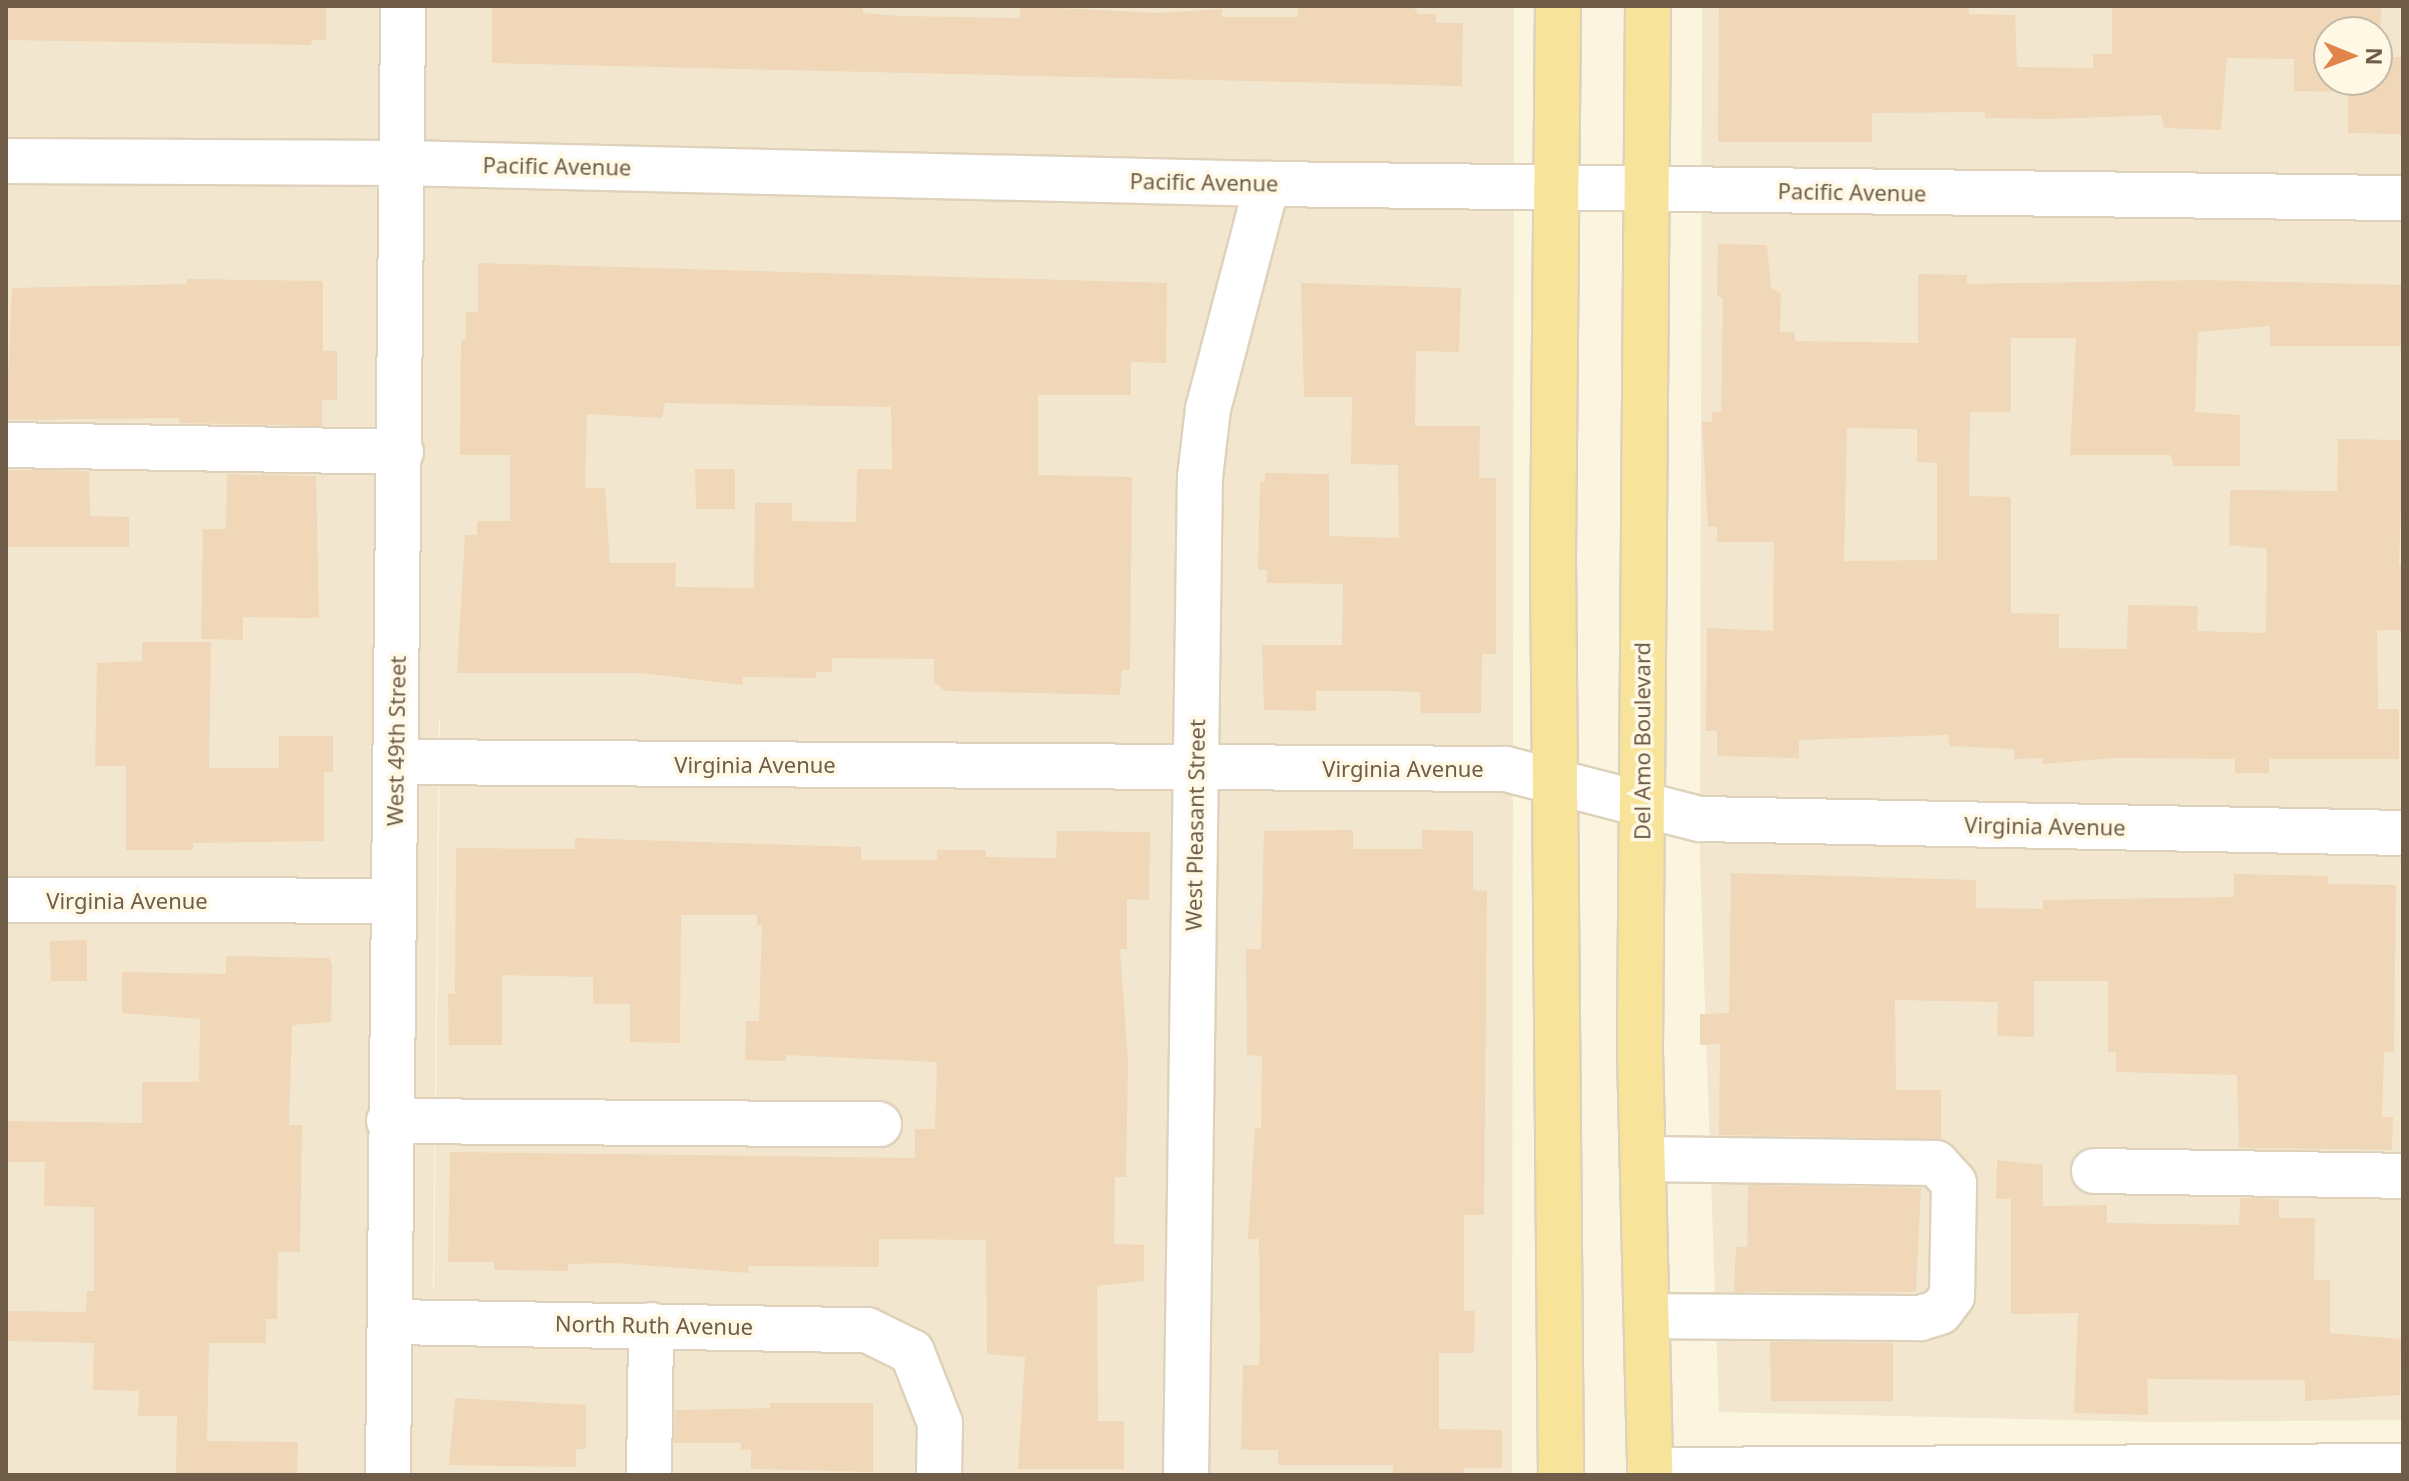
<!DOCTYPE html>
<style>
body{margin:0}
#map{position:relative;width:2409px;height:1481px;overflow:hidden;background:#fbf5df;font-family:"Noto Sans",sans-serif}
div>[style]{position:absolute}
.residential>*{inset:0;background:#f2e7ce}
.building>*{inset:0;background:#efd7b8}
.roads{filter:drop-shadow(2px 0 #ded2bc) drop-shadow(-2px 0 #ded2bc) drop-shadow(0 2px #ded2bc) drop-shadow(0 -2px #ded2bc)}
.minor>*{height:44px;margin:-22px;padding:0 22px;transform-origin:22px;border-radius:22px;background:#fff}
.major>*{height:44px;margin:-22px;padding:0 22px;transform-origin:22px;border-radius:22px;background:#f7e49a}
span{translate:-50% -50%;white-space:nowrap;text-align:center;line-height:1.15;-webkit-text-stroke:7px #fef8e5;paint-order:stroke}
.street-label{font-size:22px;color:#6f5d49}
.frame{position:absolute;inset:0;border:8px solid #6f5d49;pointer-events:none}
.north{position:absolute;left:2313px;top:16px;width:80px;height:80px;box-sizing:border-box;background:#fef8e5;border:2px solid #c5baa7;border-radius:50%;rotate:91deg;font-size:22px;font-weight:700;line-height:32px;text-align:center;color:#6f5d49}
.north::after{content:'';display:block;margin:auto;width:28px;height:36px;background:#e08449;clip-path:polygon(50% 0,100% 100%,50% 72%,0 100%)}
</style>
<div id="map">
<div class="residential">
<i style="clip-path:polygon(evenodd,6px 6px,1514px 6px,1512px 1475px,6px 1475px,6px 6px,439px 720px,440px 720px,434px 1290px,433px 1290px,439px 720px)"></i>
<i style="clip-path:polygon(evenodd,1702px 6px,2403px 6px,2403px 1420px,2153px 1422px,1719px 1412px,1700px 861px,1702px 6px,2329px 32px,2377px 32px,2377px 80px,2329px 80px,2329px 32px)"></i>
</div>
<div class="building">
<i style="clip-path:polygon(6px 6px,326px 6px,326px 40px,312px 40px,311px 45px,6px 40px)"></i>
<i style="clip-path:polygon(492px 6px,863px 6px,863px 13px,899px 16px,1020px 18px,1020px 6px,1159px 13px,1222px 9px,1222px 17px,1298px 17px,1298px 6px,1400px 6px,1416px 9px,1417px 14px,1436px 14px,1436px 23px,1463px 23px,1462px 86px,492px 63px)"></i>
<i style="clip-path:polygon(evenodd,1719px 6px,1969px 6px,1969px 14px,2015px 15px,2017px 67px,2093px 68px,2093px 54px,2112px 54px,2112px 6px,2381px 6px,2380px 57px,2403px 57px,2403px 134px,2348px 133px,2348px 92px,2294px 91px,2294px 59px,2227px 58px,2221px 130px,2164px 128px,2161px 115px,2050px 119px,1985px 118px,1985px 112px,1872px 113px,1872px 142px,1718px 142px,1719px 6px,2329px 32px,2377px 32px,2377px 80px,2329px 80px,2329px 32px)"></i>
<i style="clip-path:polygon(evenodd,1718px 244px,1767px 245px,1771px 288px,1781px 293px,1780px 332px,1795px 332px,1795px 341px,1918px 343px,1918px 274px,1967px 275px,1967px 284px,2203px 280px,2403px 285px,2403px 346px,2270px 346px,2270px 326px,2198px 332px,2195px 412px,2240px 415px,2240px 466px,2174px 466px,2170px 455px,2070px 455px,2076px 338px,2011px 338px,2011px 412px,1970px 412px,1969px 496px,2011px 497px,2011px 613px,2059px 614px,2059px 648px,2127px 649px,2128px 605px,2198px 606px,2197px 631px,2266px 633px,2267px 549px,2229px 545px,2230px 490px,2337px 491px,2338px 439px,2403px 440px,2399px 565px,2403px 565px,2403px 630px,2377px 630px,2378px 709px,2399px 709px,2399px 759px,2269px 759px,2269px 773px,2235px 773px,2235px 759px,2113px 758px,2042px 764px,2043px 758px,2014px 759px,2014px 749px,1950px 746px,1948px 735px,1799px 740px,1799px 758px,1717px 756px,1717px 731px,1706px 731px,1707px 628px,1773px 631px,1774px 542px,1717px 542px,1717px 527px,1708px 527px,1702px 422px,1712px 422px,1712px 412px,1721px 412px,1723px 298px,1717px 296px,1718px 244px,1847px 428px,1917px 429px,1917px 462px,1937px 463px,1937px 560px,1844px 561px,1847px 428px)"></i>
<i style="clip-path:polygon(evenodd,478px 263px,1167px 283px,1166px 363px,1131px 362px,1131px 395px,1038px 395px,1038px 475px,1132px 477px,1130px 670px,1122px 670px,1120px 695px,945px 691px,934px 682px,934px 659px,832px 658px,832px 672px,817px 672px,815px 678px,743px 677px,743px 685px,641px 673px,457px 673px,465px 535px,477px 535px,477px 521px,510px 521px,510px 455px,460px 455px,461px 340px,466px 339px,466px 312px,478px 312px,478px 263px,665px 403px,891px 407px,892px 469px,857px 469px,856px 522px,792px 521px,792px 503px,755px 503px,754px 588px,675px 587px,676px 563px,610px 563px,605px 488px,585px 488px,587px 414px,662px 418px,665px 403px)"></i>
<i style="clip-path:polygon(187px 279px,323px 281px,323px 351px,337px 351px,337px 400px,322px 400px,322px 426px,179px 423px,179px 418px,6px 420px,12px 288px,187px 284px)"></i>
<i style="clip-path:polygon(1301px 283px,1461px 288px,1459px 352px,1416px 351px,1415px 426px,1480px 426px,1479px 478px,1496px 478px,1496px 654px,1482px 654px,1481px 713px,1421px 713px,1420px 692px,1387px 691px,1316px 691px,1316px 711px,1264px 710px,1262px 645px,1342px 645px,1343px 584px,1267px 583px,1267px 570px,1258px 570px,1260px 482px,1265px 482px,1265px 473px,1329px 474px,1329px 536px,1399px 538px,1398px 465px,1351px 464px,1352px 397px,1304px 397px)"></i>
<i style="clip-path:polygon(695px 469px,735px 469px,735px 509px,696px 509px)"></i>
<i style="clip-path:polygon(12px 470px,89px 471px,90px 516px,129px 517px,129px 547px,6px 547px,6px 472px)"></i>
<i style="clip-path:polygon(227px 474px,316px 476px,319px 618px,243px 617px,243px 640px,201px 639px,203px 529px,226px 529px)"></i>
<i style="clip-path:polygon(142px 642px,211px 642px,209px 768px,279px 768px,279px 736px,333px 736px,333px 772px,324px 772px,324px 841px,193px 843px,193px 850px,126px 850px,126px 766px,95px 766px,97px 663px,142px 661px)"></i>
<i style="clip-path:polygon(1353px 830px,1353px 849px,1422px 849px,1422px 830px,1473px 831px,1473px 890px,1487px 891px,1484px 1215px,1464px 1215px,1464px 1311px,1475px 1311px,1474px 1353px,1439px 1353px,1439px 1429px,1502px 1430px,1502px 1468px,1464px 1468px,1464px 1475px,1393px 1475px,1393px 1465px,1278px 1465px,1278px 1450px,1241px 1450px,1243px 1365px,1259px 1365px,1260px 1338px,1259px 1239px,1248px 1239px,1255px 1128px,1261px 1128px,1262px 1056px,1247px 1055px,1246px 949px,1261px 949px,1264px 831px)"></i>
<i style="clip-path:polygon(1057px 831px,1150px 832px,1149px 900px,1127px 899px,1127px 949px,1120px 949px,1128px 1063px,1126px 1177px,1115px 1177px,1114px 1244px,1144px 1245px,1144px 1281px,1097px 1286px,1098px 1421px,1124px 1421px,1124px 1469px,1018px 1469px,1025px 1357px,987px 1354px,986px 1240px,879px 1239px,879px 1267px,748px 1266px,749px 1273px,614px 1263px,568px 1264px,568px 1271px,494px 1270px,494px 1262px,448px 1262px,450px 1152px,915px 1158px,915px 1129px,935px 1129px,937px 1062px,786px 1055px,786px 1061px,745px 1060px,746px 1021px,759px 1021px,762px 925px,757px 925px,757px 915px,681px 915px,680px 1043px,630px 1042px,630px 1004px,593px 1004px,593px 977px,502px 975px,502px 1045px,449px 1045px,448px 994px,455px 994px,456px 848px,574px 849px,575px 838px,861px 847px,861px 860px,937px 860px,937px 850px,986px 850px,986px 857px,1056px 858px)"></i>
<i style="clip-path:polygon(1731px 873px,1976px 880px,1976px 908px,2043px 909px,2043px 900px,2234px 897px,2234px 874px,2328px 876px,2328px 884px,2396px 885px,2394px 1052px,2384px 1052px,2382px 1117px,2393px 1117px,2392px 1150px,2239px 1148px,2237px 1075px,2116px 1072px,2116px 1052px,2108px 1052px,2108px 981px,2034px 981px,2034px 1037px,1997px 1036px,1998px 1002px,1895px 1000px,1896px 1090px,1941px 1090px,1941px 1139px,1719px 1135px,1720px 1044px,1700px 1045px,1700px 1014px,1729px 1013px)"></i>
<i style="clip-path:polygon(87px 940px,87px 981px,51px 981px,50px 941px)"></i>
<i style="clip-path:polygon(226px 956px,329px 958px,332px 965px,331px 1022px,292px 1025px,289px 1125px,302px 1125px,300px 1252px,278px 1252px,277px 1319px,266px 1319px,266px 1343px,209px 1343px,207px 1441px,298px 1442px,297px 1475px,176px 1475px,177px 1416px,138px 1416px,139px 1391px,93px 1390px,94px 1343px,6px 1341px,6px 1311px,86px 1312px,87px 1291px,94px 1291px,94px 1207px,44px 1206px,45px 1162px,6px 1162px,6px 1121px,142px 1123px,142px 1082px,199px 1082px,200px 1019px,122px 1013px,122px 972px,226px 974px)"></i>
<i style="clip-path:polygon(1997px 1160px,2043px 1165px,2043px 1206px,2107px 1205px,2107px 1223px,2239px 1225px,2240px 1198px,2279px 1199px,2279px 1218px,2315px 1218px,2314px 1280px,2330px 1280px,2330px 1333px,2401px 1339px,2400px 1395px,2305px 1401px,2305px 1382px,2301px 1380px,2147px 1379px,2148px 1415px,2074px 1413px,2078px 1313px,2011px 1314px,2011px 1199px,1996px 1199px)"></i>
<i style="clip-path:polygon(1748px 1185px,1921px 1188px,1916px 1292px,1734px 1292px,1736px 1247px,1747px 1247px)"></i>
<i style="clip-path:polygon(1770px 1342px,1893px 1343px,1893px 1401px,1771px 1401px)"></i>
<i style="clip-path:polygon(455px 1398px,586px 1405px,586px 1449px,576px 1449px,576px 1467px,449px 1465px)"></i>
<i style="clip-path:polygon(770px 1403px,873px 1403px,873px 1472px,751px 1469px,751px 1450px,741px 1450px,741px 1443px,674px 1443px,675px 1410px,770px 1408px)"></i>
</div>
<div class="roads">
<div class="minor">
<i style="left:6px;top:161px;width:396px;rotate:0.3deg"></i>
<i style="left:402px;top:163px;width:865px;rotate:1.39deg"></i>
<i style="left:1267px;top:184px;width:1136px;rotate:0.71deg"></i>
<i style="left:6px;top:445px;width:395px;rotate:1deg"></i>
<i style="left:397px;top:762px;width:1109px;rotate:0.36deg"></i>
<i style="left:1506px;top:769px;width:200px;rotate:14.5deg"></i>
<i style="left:1700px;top:819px;width:703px;rotate:1.14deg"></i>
<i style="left:6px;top:900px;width:386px;rotate:0.1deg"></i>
<i style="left:389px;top:1121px;width:490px;rotate:0.4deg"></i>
<i style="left:1643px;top:1159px;width:293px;rotate:0.8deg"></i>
<i style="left:1936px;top:1163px;width:27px;rotate:48deg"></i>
<i style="left:1954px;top:1183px;width:113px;rotate:91deg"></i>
<i style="left:1952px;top:1296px;width:20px;rotate:127deg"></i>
<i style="left:1940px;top:1312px;width:21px;rotate:163deg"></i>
<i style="left:1920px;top:1318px;width:272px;rotate:-179.6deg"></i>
<i style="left:2094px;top:1171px;width:309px;rotate:0.9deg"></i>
<i style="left:391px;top:1322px;width:476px;rotate:1deg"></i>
<i style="left:867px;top:1330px;width:50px;rotate:26.1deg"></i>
<i style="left:912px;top:1352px;width:76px;rotate:68.5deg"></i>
<i style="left:940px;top:1423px;width:52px;rotate:91.1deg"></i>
<i style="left:1650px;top:1470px;width:753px;rotate:-0.3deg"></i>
<i style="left:388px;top:1475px;width:1469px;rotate:-89.41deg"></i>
<i style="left:649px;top:1475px;width:150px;rotate:-89.2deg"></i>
<i style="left:1186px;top:1475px;width:998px;rotate:-89.2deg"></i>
<i style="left:1200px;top:477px;width:68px;rotate:-83.3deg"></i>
<i style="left:1208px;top:409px;width:233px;rotate:-75.3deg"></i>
</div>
<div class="major">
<i style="left:1558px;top:6px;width:553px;rotate:90.52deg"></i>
<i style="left:1553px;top:559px;width:916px;rotate:89.5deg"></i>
<i style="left:1648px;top:6px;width:1046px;rotate:90.44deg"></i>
<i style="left:1640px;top:1052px;width:423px;rotate:88.6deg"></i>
</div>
</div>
<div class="street-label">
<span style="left:557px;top:166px;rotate:1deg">Pacific Avenue</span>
<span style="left:1204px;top:182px;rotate:1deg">Pacific Avenue</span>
<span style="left:1852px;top:192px;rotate:1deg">Pacific Avenue</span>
<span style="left:396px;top:741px;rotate:-89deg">West 49th Street</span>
<span style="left:1642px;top:741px;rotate:-90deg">Del Amo Boulevard</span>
<span style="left:755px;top:765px">Virginia Avenue</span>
<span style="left:1403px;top:769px">Virginia Avenue</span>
<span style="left:1195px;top:825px;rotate:-89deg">West Pleasant Street</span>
<span style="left:2045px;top:826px;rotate:1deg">Virginia Avenue</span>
<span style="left:127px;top:901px">Virginia Avenue</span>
<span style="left:654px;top:1325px;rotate:1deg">North Ruth Avenue</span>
</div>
<div class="frame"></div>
<div class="north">N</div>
</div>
